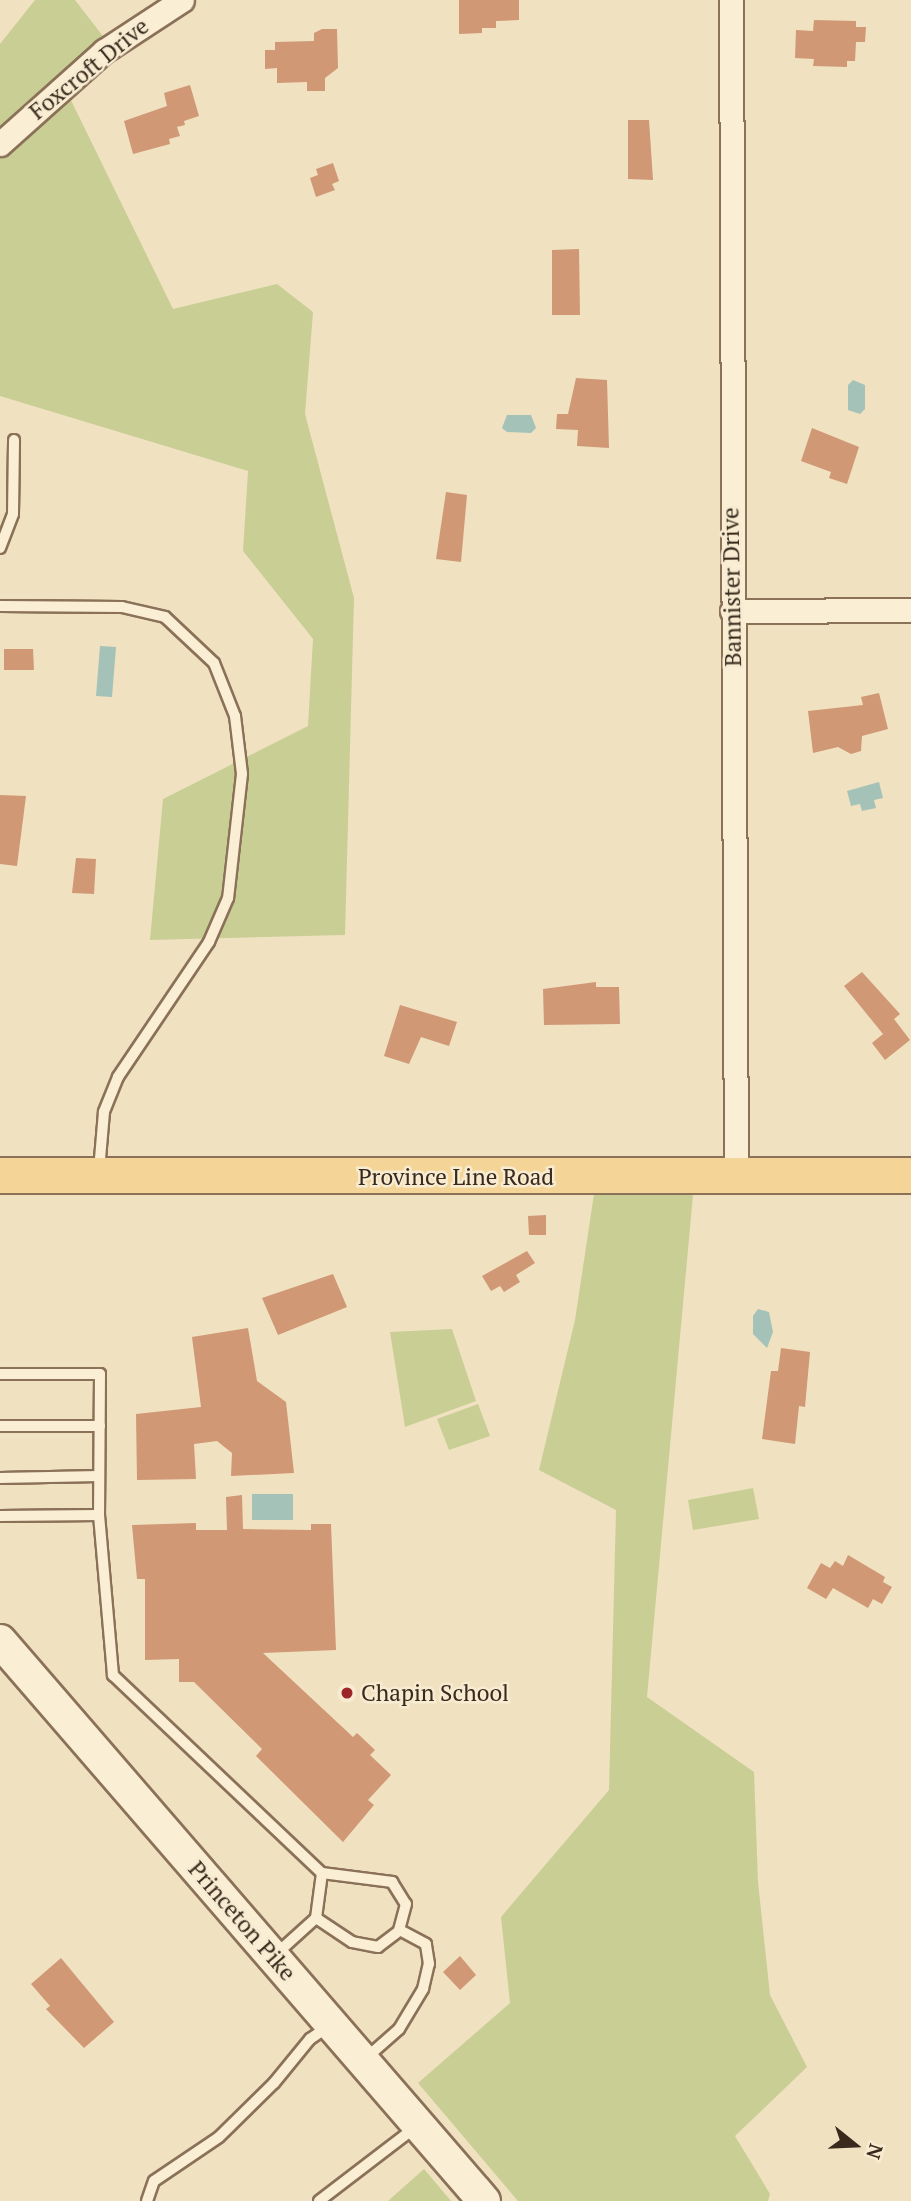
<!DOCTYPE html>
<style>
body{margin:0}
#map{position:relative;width:911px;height:2201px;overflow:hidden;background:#f0e1c1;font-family:"PT Serif",serif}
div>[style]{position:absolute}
.green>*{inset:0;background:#c9ce95}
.water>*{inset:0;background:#a4c2b8}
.building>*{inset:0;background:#d09875}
.roads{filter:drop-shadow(2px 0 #8a7158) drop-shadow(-2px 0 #8a7158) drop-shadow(0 2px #8a7158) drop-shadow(0 -2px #8a7158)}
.lane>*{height:10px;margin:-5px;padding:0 5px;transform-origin:5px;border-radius:5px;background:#faeed5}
.street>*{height:23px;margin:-11.5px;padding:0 11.5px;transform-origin:11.5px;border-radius:11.5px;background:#faeed5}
.secondary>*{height:32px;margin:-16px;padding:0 16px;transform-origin:16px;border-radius:16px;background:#faeed5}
.primary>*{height:35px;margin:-17.5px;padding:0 17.5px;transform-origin:17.5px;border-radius:17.5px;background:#f5d597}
.dots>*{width:19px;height:19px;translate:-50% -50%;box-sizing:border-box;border:4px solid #f7ebd1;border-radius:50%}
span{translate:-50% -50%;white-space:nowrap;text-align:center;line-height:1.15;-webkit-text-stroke:5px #f7ebd1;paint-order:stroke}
.street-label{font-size:23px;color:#392a1d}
.poi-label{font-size:23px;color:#392a1d}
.left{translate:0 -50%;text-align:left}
.north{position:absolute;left:820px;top:2110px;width:70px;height:70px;-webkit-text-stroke:5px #f7ebd1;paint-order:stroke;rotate:108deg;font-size:19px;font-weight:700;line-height:28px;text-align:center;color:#392a1d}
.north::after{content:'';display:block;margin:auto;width:24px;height:32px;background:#392a1d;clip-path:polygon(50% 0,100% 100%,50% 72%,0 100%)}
</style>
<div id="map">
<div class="green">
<i style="clip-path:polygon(35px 0,75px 0,109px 44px,65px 88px,173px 309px,277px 284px,313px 312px,305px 414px,354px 598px,345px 935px,150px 940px,163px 799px,308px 726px,313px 639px,243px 551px,248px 471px,0 396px,0 44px)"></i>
<i style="clip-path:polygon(594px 1194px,693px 1195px,647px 1697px,754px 1772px,758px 1882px,770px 1995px,807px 2067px,735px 2136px,770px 2194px,768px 2201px,518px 2201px,418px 2083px,510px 2003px,501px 1917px,609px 1790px,616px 1510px,539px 1470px,575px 1320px)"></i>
<i style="clip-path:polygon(452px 1329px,476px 1401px,405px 1427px,390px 1332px)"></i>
<i style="clip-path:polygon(478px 1404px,490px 1436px,449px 1450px,437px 1419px)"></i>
<i style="clip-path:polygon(753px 1488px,759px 1519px,693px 1530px,688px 1500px)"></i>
<i style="clip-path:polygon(424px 2169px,451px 2201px,388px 2201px)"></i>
</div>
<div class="water">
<i style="clip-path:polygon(853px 380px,865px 385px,865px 409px,860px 414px,848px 410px,848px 385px)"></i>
<i style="clip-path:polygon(507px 415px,531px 415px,536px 428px,531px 433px,507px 432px,502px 428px)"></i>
<i style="clip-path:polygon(100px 646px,116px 647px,112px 697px,96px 696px)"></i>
<i style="clip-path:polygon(879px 782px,883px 798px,874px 800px,876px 808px,862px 811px,860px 804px,851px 806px,847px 791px)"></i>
<i style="clip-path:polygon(758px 1309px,769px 1312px,773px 1332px,767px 1348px,753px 1334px,753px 1316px)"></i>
<i style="clip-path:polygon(252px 1494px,293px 1494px,293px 1520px,252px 1520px)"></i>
</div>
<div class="building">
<i style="clip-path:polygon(459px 0,519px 0,519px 20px,496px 21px,496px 28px,482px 28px,482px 33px,459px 34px)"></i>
<i style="clip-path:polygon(814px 20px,856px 21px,856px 27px,866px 27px,865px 42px,856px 42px,855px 61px,847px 61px,847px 67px,813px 66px,814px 59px,795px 58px,796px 30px,813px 31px)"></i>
<i style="clip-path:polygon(322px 29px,337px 29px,338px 68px,325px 78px,325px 91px,307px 91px,307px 82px,277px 83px,277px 68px,265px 69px,265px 50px,275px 50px,275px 42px,314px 41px,314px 33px)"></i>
<i style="clip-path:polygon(190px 85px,199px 116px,184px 121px,185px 125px,177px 127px,180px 136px,169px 139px,170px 144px,133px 154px,124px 121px,167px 106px,164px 93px)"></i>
<i style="clip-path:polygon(628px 120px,649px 120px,653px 180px,628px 179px)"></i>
<i style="clip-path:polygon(333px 163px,339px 181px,332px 184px,335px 190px,316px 197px,310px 178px,318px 175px,316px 169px)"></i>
<i style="clip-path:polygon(579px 249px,580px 315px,552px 315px,552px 250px)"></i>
<i style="clip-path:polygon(576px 378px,607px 380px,609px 448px,577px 446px,578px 430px,556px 429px,557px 414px,568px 414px)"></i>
<i style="clip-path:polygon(812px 428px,859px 447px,847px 484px,829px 478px,831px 472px,801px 461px)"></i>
<i style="clip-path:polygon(446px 492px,467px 495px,461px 562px,436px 559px)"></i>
<i style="clip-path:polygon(4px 649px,33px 649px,34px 670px,4px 670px)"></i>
<i style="clip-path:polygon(879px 693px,888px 729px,862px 736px,861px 751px,851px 754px,838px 747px,813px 753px,808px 711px,863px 705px,861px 697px)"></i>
<i style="clip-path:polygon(0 795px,26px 796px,17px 866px,0 864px)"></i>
<i style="clip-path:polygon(76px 858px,96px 859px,94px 894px,72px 893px)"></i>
<i style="clip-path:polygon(862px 972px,900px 1014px,894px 1019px,910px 1040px,885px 1060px,872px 1043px,883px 1034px,844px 986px)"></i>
<i style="clip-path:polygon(596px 982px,596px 987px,619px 987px,620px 1024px,544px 1025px,543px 989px)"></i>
<i style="clip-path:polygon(400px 1005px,457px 1022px,449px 1046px,421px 1037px,409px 1064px,384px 1056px)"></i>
<i style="clip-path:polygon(546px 1215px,546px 1235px,529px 1235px,528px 1216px)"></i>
<i style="clip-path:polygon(527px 1251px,535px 1263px,516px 1275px,520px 1282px,504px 1292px,500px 1286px,491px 1291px,482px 1276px)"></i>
<i style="clip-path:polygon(333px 1274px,347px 1307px,278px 1335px,262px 1298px)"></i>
<i style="clip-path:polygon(248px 1328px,257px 1381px,286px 1402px,294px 1473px,231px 1476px,232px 1453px,217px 1441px,194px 1444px,196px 1479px,137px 1480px,136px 1414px,201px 1407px,192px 1337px)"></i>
<i style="clip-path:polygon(781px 1348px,810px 1352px,805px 1407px,799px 1406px,795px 1444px,762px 1439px,771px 1371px,778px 1371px)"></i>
<i style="clip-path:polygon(242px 1495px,243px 1529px,311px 1530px,311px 1524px,331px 1524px,336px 1650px,263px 1653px,353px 1737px,357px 1733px,375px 1750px,370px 1755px,391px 1775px,368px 1800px,374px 1805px,343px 1842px,256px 1756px,262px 1749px,194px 1682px,179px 1682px,179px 1659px,145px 1660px,145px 1579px,137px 1579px,132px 1525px,196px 1523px,196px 1530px,227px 1530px,226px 1497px)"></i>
<i style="clip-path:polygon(848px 1555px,885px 1577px,883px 1582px,892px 1587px,882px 1604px,873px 1599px,868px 1608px,833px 1588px,826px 1599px,807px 1588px,821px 1563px,830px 1568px,835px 1561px,843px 1566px)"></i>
<i style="clip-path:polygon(460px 1956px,476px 1975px,460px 1990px,443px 1972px)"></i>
<i style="clip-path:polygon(61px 1958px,114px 2022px,84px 2048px,46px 2009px,50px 2006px,31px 1984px)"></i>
</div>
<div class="roads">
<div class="lane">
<i style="left:0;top:548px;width:36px;rotate:-69deg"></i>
<i style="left:13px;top:514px;width:74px;rotate:-89.2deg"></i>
<i style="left:0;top:606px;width:122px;rotate:0.5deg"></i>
<i style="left:122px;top:607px;width:44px;rotate:13.1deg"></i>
<i style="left:165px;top:617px;width:67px;rotate:43.2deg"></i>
<i style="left:214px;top:663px;width:57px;rotate:68.4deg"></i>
<i style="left:235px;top:716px;width:58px;rotate:83.1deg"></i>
<i style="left:242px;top:774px;width:125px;rotate:96.4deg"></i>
<i style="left:228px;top:898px;width:48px;rotate:113.4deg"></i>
<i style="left:209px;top:942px;width:163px;rotate:124deg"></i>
<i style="left:118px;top:1077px;width:38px;rotate:112deg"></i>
<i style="left:104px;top:1112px;width:58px;rotate:94.9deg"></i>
<i style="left:0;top:1374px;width:100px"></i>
<i style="left:100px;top:1374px;width:141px;rotate:90.4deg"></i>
<i style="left:99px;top:1515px;width:161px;rotate:85deg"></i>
<i style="left:113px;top:1675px;width:288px;rotate:43.5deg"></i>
<i style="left:322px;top:1873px;width:71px;rotate:7.3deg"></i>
<i style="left:392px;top:1882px;width:26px;rotate:58deg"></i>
<i style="left:406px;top:1904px;width:28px;rotate:105deg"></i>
<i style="left:399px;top:1931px;width:26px;rotate:143deg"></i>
<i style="left:378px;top:1947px;width:26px;rotate:-169deg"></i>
<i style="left:352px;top:1942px;width:43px;rotate:-146.3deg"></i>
<i style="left:0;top:1426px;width:100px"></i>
<i style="left:0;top:1478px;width:99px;rotate:-1.2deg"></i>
<i style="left:0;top:1516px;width:99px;rotate:-0.6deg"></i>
<i style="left:275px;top:1955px;width:55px;rotate:-42.1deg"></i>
<i style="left:316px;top:1918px;width:45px;rotate:-82.4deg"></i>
<i style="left:365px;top:2059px;width:45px;rotate:-41.4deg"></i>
<i style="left:399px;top:2029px;width:47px;rotate:-59deg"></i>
<i style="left:423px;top:1989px;width:26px;rotate:-77deg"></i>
<i style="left:429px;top:1964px;width:20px;rotate:-99deg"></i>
<i style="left:426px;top:1944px;width:30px;rotate:-152deg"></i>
<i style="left:147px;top:2201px;width:21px;rotate:-71deg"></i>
<i style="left:154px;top:2181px;width:78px;rotate:-34.1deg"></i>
<i style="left:219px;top:2137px;width:77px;rotate:-44.5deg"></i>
<i style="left:274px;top:2083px;width:57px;rotate:-50.7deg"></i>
<i style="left:310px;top:2039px;width:23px;rotate:-34deg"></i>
<i style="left:319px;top:2201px;width:123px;rotate:-37.4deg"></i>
</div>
<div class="street">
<i style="left:731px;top:0;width:1174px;rotate:89.76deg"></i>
<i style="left:0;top:144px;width:140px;rotate:-41.8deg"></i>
<i style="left:104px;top:51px;width:93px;rotate:-33.2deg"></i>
<i style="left:732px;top:611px;width:179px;rotate:-0.3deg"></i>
</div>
<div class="secondary">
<i style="left:0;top:1641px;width:740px;rotate:49.16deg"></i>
</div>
<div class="primary">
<i style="left:0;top:1175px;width:911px"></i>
</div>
</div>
<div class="dots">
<i style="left:347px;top:1693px;background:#9c2529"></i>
</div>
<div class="street-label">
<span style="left:89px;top:69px;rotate:-39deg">Foxcroft Drive</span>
<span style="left:732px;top:587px;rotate:-91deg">Bannister Drive</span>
<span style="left:456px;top:1177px">Province Line Road</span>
<span style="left:242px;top:1921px;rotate:49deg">Princeton Pike</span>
</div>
<div class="poi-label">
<span class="left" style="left:361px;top:1693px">Chapin School</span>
</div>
<div class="north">N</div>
</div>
